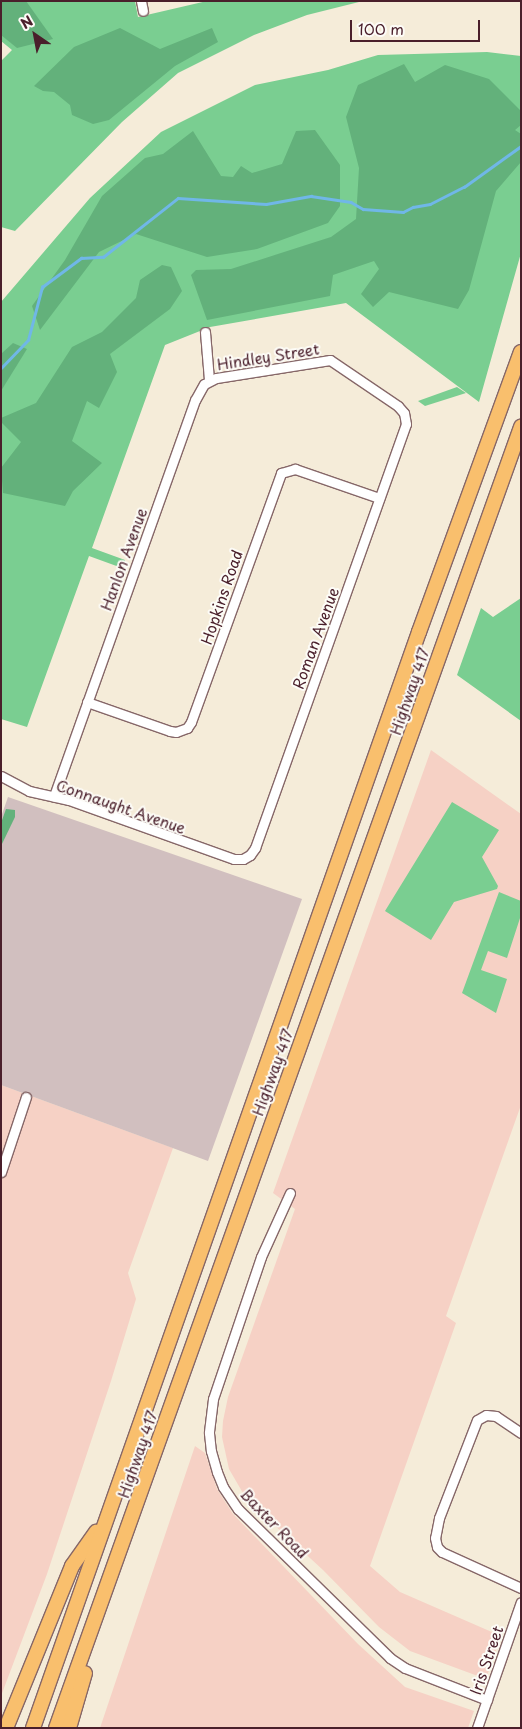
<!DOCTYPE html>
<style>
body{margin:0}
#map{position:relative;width:522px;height:1729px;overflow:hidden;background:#f5ecd9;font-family:"Playpen Sans",sans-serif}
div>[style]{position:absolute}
.built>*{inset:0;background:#f6d1c5}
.industrial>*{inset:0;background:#d1bfbf}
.green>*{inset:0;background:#7ace91}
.forest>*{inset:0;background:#63b17b}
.stream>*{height:2.5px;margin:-1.25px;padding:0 1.25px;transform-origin:1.25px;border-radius:1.25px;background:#70b7e7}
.roads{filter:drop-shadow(1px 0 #866768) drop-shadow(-1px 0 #866768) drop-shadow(0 1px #866768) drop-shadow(0 -1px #866768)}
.minor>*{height:9px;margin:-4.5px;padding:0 4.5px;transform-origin:4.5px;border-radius:4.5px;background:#fff}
.highway>*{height:14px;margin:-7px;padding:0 7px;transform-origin:7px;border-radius:7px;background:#f9bf6d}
span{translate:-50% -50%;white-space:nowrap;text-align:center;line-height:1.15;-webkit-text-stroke:4px #fdfcf7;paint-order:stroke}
.street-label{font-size:15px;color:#4a1f2b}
.frame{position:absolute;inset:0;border:2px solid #4a1f2b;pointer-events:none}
.north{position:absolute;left:10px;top:10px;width:50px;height:50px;-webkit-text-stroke:4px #fdfcf7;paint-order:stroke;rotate:327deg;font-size:14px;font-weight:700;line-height:20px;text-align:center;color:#4a1f2b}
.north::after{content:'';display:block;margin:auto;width:18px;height:22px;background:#4a1f2b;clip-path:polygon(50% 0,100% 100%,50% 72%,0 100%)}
.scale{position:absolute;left:350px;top:20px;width:130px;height:22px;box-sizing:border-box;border:2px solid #4a1f2b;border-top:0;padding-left:6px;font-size:15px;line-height:18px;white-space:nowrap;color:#4a1f2b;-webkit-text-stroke:4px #fdfcf7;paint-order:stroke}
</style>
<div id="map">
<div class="built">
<i style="clip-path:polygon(431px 750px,521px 814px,521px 1105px,446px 1316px,456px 1323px,370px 1566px,400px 1592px,501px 1636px,486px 1679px,410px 1651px,379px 1627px,323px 1570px,247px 1500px,229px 1469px,222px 1437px,223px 1421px,228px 1397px,295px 1209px,273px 1193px)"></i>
<i style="clip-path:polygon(1px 1085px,173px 1148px,128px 1273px,136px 1299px,111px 1381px,47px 1574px,1px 1696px)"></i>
<i style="clip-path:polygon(195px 1446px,205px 1453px,217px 1489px,233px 1514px,358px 1644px,405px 1687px,474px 1711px,468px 1728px,100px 1728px)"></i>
</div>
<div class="industrial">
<i style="clip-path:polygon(8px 797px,302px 899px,208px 1161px,1px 1085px,1px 817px)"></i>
</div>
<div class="green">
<i style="clip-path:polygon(1px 1px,135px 1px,138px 17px,207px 1px,363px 1px,307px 15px,254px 35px,178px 73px,122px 122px,15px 231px,1px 227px,1px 61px,12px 50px,1px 41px)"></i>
<i style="clip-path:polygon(487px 52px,521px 56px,521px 253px,479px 402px,346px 303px,210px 327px,165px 345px,92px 548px,125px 560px,122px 568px,89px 556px,27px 727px,1px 719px,1px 302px,90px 198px,161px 132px,255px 85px,328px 70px,378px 55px)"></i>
<i style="clip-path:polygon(457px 387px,466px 393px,425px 406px,418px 401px)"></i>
<i style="clip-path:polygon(521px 598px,521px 721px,457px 675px,481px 608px,493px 617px)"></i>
<i style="clip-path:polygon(452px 802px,499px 830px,482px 857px,498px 886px,497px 889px,454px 902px,431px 940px,385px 911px)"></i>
<i style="clip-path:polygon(499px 892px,521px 901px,521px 915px,507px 958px,488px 951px,481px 970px,507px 979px,496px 1013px,462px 993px)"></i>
</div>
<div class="forest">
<i style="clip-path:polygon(1px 1px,26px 1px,53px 39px,17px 48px,1px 35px)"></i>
<i style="clip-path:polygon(120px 28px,160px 49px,212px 28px,218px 42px,175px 66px,109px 120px,93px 124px,72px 115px,70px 105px,54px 92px,43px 91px,34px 86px,74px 47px)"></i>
<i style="clip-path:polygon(404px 64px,415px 82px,445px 65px,489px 79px,521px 111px,521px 125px,515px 130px,521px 134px,521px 162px,496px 191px,469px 290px,458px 309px,389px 292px,373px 307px,361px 294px,379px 269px,374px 261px,333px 275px,330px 296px,207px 320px,191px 275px,196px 270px,231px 269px,331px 237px,356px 219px,359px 168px,346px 117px,358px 85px)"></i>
<i style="clip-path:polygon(315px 130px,340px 165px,340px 206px,328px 223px,257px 249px,207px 257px,136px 234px,99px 252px,40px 330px,32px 306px,65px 260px,102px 196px,145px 158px,163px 154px,193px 131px,221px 176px,233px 177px,241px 166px,252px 173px,282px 164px,296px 131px)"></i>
<i style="clip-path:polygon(162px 265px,171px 267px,182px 291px,170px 309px,110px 354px,117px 372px,99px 408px,87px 401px,72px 441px,102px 463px,73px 491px,65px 506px,3px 493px,1px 468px,21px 442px,1px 422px,1px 418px,36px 403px,72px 347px,102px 332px,136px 298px,140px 280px)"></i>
<i style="clip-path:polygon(13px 343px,27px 349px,1px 391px,1px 354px)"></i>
<i style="clip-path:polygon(6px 809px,15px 810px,15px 817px,1px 846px,1px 823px)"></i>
</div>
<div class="stream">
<i style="left:1px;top:368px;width:39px;rotate:-46deg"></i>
<i style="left:28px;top:340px;width:55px;rotate:-75.2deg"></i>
<i style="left:42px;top:287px;width:49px;rotate:-36.6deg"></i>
<i style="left:81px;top:258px;width:22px;rotate:-3deg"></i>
<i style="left:103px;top:257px;width:95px;rotate:-38.2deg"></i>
<i style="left:178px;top:198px;width:88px;rotate:3.9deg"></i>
<i style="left:266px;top:204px;width:46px;rotate:-10.1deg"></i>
<i style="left:311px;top:196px;width:40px;rotate:8.5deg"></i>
<i style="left:351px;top:202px;width:14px;rotate:30deg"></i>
<i style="left:363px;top:209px;width:40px;rotate:4.3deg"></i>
<i style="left:403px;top:212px;width:11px;rotate:-27deg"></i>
<i style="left:413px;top:207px;width:17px;rotate:-10deg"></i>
<i style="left:430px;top:204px;width:38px;rotate:-27deg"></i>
<i style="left:464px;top:187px;width:70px;rotate:-35.7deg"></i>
</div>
<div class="roads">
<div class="minor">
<i style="left:141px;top:1px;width:10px;rotate:79deg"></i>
<i style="left:205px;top:332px;width:48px;rotate:85.2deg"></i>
<i style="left:87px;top:702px;width:88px;rotate:19.3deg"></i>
<i style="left:170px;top:731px;width:6px;rotate:9deg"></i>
<i style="left:176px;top:732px;width:12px;rotate:-20deg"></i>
<i style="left:187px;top:728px;width:7px;rotate:-56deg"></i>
<i style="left:191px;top:722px;width:265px;rotate:-70.1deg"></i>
<i style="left:281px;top:473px;width:15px;rotate:-16deg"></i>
<i style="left:295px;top:469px;width:89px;rotate:19deg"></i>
<i style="left:1px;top:776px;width:32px;rotate:28deg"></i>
<i style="left:29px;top:791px;width:41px;rotate:12.7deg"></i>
<i style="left:69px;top:800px;width:175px;rotate:19.7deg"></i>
<i style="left:234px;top:859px;width:9px"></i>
<i style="left:243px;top:859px;width:8px;rotate:-30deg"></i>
<i style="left:250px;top:855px;width:9px;rotate:-54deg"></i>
<i style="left:255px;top:848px;width:450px;rotate:-70.4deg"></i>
<i style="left:406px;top:424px;width:11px;rotate:-100deg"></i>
<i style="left:404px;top:413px;width:9px;rotate:-131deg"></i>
<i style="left:398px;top:406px;width:82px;rotate:-145.9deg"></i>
<i style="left:330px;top:360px;width:115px;rotate:171deg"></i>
<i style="left:216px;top:378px;width:13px;rotate:153deg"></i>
<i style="left:204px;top:384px;width:18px;rotate:119deg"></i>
<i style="left:195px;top:400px;width:421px;rotate:109.6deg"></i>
<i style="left:1px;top:1172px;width:79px;rotate:-71.6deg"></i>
<i style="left:290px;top:1193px;width:70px;rotate:114.4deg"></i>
<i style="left:261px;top:1257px;width:150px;rotate:108.7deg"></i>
<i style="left:213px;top:1399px;width:34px;rotate:97deg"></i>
<i style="left:209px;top:1433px;width:18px;rotate:84deg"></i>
<i style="left:211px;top:1451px;width:22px;rotate:74deg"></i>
<i style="left:217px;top:1472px;width:16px;rotate:68deg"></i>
<i style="left:223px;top:1487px;width:27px;rotate:56deg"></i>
<i style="left:238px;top:1509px;width:213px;rotate:44.4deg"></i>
<i style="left:390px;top:1658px;width:18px;rotate:34deg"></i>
<i style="left:405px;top:1668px;width:88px;rotate:21.3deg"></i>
<i style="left:521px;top:1433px;width:30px;rotate:-146deg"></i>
<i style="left:496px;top:1416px;width:10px;rotate:-174deg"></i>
<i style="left:486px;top:1415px;width:10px;rotate:151deg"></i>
<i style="left:477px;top:1420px;width:105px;rotate:111.2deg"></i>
<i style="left:439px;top:1518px;width:20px;rotate:101deg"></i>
<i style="left:435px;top:1538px;width:9px;rotate:77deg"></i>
<i style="left:437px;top:1547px;width:7px;rotate:45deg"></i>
<i style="left:442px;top:1552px;width:87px;rotate:24.5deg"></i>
<i style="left:477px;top:1728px;width:133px;rotate:-70.8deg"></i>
</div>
<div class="highway">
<i style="left:6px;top:1728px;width:175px;rotate:-67.8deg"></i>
<i style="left:72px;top:1566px;width:42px;rotate:-54.8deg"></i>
<i style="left:33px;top:1728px;width:1162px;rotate:-70.6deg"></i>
<i style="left:419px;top:632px;width:298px;rotate:-70deg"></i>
<i style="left:56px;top:1728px;width:1382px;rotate:-70.33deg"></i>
<i style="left:69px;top:1728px;width:57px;rotate:-73.8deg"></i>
</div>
</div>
<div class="street-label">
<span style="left:268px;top:356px;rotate:-9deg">Hindley Street</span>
<span style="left:123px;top:559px;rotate:-70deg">Hanlon Avenue</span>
<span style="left:221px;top:597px;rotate:-71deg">Hopkins Road</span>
<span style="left:315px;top:638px;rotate:-70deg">Roman Avenue</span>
<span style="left:409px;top:691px;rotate:-71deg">Highway 417</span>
<span style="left:121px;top:806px;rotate:19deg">Connaught Avenue</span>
<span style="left:272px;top:1072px;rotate:-70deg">Highway 417</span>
<span style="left:137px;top:1454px;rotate:-71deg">Highway 417</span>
<span style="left:275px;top:1523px;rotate:46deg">Baxter Road</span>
<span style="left:486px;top:1660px;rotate:-71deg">Iris Street</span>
</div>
<div class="frame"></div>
<div class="north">N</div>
<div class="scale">100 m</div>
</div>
